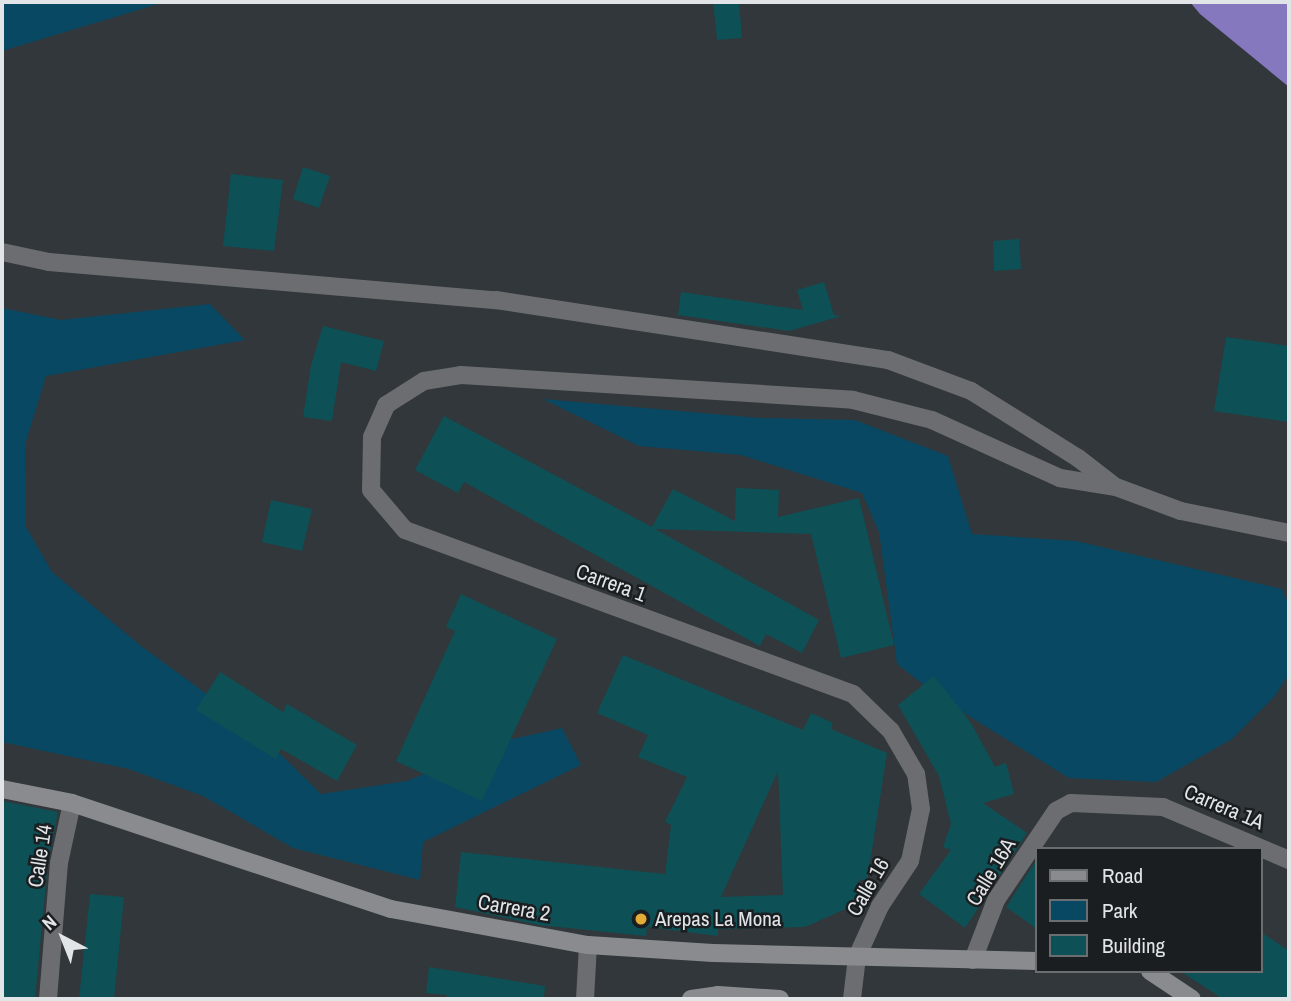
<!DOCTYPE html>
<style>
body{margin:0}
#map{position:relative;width:1291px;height:1001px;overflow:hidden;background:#31373a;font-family:"Archivo Narrow",sans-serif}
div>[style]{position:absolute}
.green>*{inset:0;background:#084862}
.water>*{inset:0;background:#8678be}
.building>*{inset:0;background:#0d5156}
.street>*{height:18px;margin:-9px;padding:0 9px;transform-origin:9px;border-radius:9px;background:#6c6d70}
.secondary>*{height:18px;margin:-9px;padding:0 9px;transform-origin:9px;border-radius:9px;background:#898b8f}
.dots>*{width:19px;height:19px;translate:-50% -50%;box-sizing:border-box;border:4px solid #1b1e20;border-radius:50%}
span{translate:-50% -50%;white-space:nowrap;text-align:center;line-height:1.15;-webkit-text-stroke:5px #1b1e20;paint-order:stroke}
.street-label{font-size:21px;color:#e2e5e7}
.poi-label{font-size:21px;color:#e2e5e7}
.left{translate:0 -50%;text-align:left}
.frame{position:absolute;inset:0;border:4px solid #e2e5e7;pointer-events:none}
.legend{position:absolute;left:1035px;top:847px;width:228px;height:126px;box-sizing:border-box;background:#1b1e20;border:2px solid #6b6e70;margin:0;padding:9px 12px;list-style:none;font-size:21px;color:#e2e5e7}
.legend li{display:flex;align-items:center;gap:14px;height:35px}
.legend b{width:35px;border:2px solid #6b6e70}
.north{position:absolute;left:28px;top:903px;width:70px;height:70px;-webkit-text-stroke:5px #1b1e20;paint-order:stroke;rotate:318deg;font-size:19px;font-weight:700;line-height:28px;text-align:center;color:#e2e5e7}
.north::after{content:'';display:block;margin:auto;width:24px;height:32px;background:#e2e5e7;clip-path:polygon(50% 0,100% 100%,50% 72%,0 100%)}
</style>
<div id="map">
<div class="green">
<i style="clip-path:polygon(2px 2px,165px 2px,2px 51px)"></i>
<i style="clip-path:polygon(210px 304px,245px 340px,46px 376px,25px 445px,26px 527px,52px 572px,141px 646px,256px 730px,321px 794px,407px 781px,508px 740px,562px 728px,581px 765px,423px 842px,420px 880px,293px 848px,203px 796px,129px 769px,2px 742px,2px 308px,61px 320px)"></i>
<i style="clip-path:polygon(543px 399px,759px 418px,855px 420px,948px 456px,972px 534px,1076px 541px,1282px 589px,1289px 606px,1289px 674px,1274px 697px,1232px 739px,1156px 782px,1069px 778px,946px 702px,897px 664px,879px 532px,862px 493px,741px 455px,639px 446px)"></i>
</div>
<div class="water">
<i style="clip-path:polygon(1190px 2px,1289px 2px,1289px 87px,1200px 14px)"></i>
</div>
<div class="building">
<i style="clip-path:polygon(713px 2px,739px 2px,742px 38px,717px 40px)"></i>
<i style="clip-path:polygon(303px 167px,330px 176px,319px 208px,293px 199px)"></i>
<i style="clip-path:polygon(231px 174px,283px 180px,274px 251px,223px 246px)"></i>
<i style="clip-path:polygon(1019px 239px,1021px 269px,994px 271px,993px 241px)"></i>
<i style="clip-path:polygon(824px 282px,834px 315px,842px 316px,789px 331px,678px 315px,681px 292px,803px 310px,797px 290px)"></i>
<i style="clip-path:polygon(323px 326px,384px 341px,376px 371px,341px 362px,332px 421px,303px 417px,311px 365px)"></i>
<i style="clip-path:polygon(1226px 337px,1289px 346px,1289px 422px,1214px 411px)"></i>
<i style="clip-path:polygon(444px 416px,652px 527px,673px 489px,735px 521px,736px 488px,779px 490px,778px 517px,859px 498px,894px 645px,841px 658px,811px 534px,655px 529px,819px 620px,802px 653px,766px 634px,760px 646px,464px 482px,458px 493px,415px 470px)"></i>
<i style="clip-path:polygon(271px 500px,312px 509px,302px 551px,262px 542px)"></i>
<i style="clip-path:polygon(461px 594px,557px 639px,482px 801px,396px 761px,455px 631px,446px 627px)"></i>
<i style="clip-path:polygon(evenodd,623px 655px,803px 730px,811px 713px,833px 723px,831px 729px,887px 753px,867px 882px,860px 879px,857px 904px,805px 927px,718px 929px,718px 936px,647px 927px,646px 936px,539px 925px,455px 907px,461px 852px,665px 874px,671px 825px,665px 822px,687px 777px,638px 757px,648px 735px,597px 713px,623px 655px,778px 771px,783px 895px,721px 897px,778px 771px)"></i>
<i style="clip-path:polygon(220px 672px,283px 712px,287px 704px,357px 745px,337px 781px,281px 749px,276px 759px,196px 710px)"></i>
<i style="clip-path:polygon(934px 676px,971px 723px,995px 767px,1006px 763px,1014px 794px,983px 803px,1027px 833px,965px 928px,919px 894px,951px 850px,943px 847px,951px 824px,939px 776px,898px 705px)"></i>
<i style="clip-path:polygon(2px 801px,58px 812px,48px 862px,35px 999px,2px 999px)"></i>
<i style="clip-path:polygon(1037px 859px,1037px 929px,1006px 907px)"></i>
<i style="clip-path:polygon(90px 894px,124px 897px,114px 999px,79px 999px)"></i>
<i style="clip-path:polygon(1261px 932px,1289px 951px,1289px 999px,1223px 999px,1180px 971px,1261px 971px)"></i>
<i style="clip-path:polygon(429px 967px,545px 986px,544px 999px,446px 999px,447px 995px,426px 993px)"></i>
</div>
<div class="street">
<i style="left:2px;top:252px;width:48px;rotate:12deg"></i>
<i style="left:49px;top:262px;width:449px;rotate:4.9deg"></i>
<i style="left:496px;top:300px;width:397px;rotate:8.7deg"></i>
<i style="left:888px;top:360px;width:89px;rotate:20.5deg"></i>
<i style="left:971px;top:391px;width:126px;rotate:32.1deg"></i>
<i style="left:1078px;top:458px;width:44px;rotate:37.6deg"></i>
<i style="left:973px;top:960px;width:64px;rotate:-69deg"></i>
<i style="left:996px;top:900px;width:107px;rotate:-56deg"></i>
<i style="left:1056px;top:811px;width:17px;rotate:-28deg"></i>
<i style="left:1071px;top:803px;width:92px;rotate:2.5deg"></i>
<i style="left:1163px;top:807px;width:137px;rotate:22.8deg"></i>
<i style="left:48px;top:999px;width:136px;rotate:-85.4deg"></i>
<i style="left:59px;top:863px;width:61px;rotate:-77.8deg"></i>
<i style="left:585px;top:999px;width:54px;rotate:-86.8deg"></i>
<i style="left:852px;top:999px;width:42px;rotate:-83.2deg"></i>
<i style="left:857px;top:957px;width:56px;rotate:-65.7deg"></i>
<i style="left:880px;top:906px;width:54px;rotate:-56.3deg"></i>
<i style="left:910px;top:861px;width:53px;rotate:-78.1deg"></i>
<i style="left:921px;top:809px;width:35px;rotate:-98deg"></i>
<i style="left:916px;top:774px;width:50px;rotate:-120.2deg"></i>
<i style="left:891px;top:731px;width:53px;rotate:-135.8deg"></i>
<i style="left:853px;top:694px;width:477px;rotate:-159.9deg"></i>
<i style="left:405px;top:530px;width:52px;rotate:-130.4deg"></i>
<i style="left:371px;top:490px;width:53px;rotate:-88.9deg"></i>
<i style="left:372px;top:437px;width:35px;rotate:-66deg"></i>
<i style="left:386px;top:405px;width:45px;rotate:-32.3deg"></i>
<i style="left:424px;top:381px;width:37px;rotate:-9deg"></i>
<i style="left:461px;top:375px;width:393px;rotate:3.6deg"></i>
<i style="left:853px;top:400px;width:81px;rotate:14.2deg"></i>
<i style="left:932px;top:420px;width:141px;rotate:24.4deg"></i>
<i style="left:1060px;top:478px;width:57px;rotate:9.1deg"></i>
<i style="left:1116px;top:487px;width:69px;rotate:20.3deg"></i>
<i style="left:1181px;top:511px;width:110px;rotate:11.5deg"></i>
</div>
<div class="secondary">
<i style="left:2px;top:789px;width:71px;rotate:11.3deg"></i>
<i style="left:72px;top:803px;width:336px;rotate:18.4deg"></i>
<i style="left:391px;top:909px;width:200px;rotate:10.4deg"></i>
<i style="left:588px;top:945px;width:125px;rotate:3.7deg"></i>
<i style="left:713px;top:953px;width:324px;rotate:1.4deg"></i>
<i style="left:1150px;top:971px;width:50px;rotate:33.7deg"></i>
<i style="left:691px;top:999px;width:27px;rotate:-8deg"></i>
<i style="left:718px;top:995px;width:62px;rotate:3.7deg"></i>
</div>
<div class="dots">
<i style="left:641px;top:919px;background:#e5ad35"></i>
</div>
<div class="street-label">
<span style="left:611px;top:583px;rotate:20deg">Carrera 1</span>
<span style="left:1224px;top:807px;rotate:23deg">Carrera 1A</span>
<span style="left:40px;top:856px;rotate:-81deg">Calle 14</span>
<span style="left:991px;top:872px;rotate:-59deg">Calle 16A</span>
<span style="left:868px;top:887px;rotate:-60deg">Calle 16</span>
<span style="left:514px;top:908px;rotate:10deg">Carrera 2</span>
</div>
<div class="poi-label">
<span class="left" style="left:655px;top:919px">Arepas La Mona</span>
</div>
<div class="frame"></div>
<ul class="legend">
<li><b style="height:9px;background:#898b8f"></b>Road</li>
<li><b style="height:19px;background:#084862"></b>Park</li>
<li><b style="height:19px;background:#0d5156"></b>Building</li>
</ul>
<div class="north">N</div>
</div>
